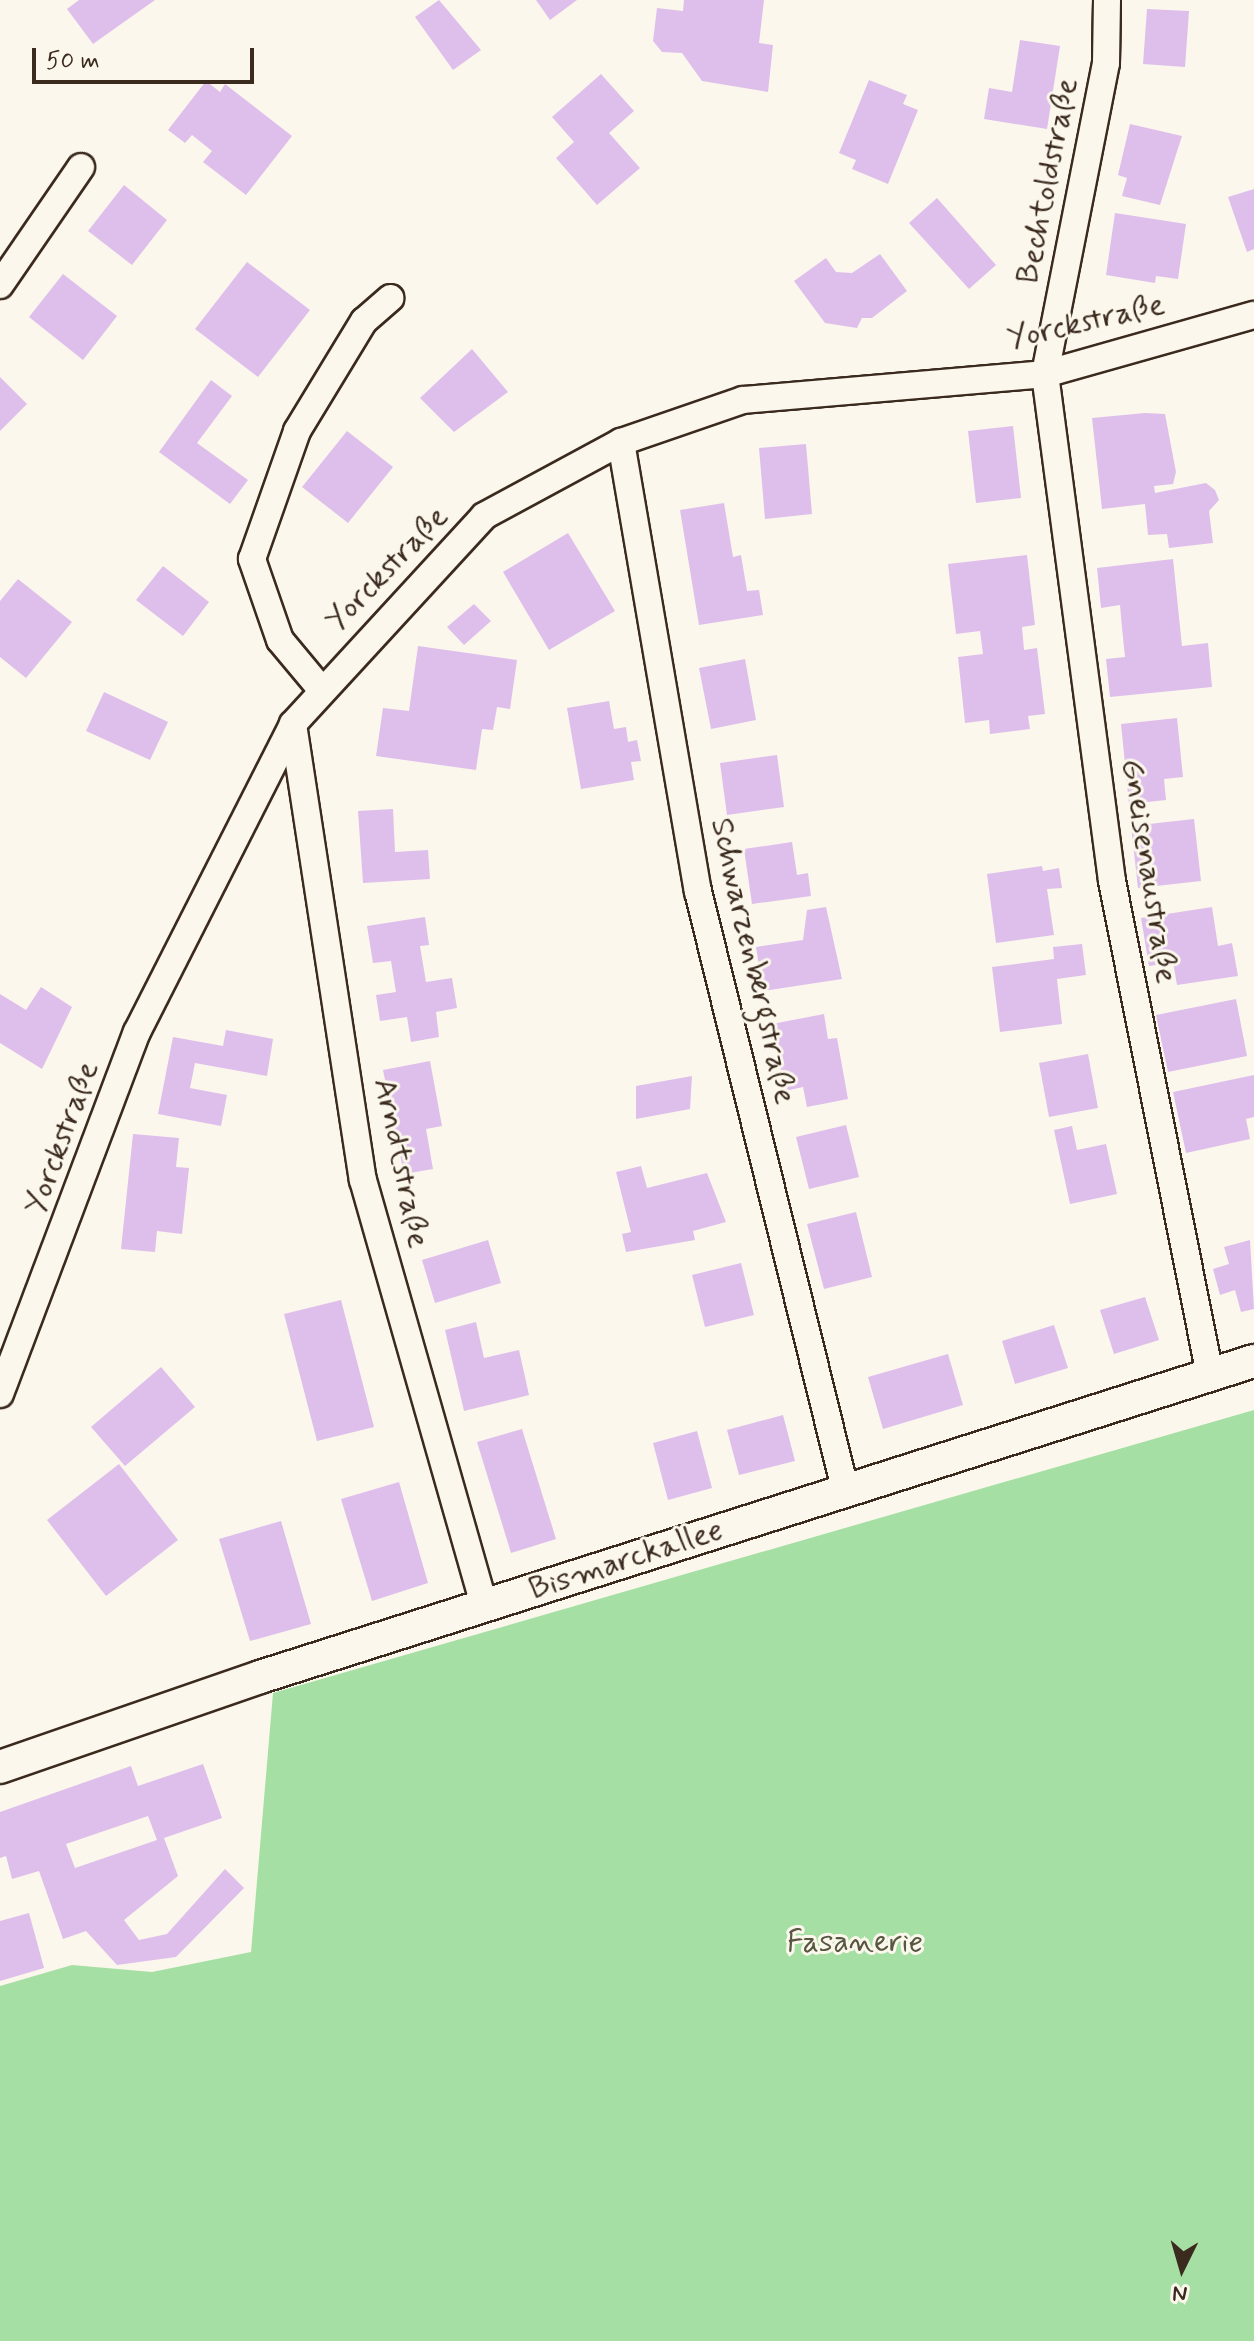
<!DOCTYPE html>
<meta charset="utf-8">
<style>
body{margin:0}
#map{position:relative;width:1254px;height:2341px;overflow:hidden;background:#fbf7ec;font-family:Mynerve,sans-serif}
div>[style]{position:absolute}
.green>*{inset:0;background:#a6dfa4}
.building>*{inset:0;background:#debfec}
.roads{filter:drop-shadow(2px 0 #3b2a1e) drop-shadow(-2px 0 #3b2a1e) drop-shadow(0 2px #3b2a1e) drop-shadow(0 -2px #3b2a1e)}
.minor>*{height:26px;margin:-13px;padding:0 13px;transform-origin:13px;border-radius:13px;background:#fbf7ec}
.tertiary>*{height:32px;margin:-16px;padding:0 16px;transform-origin:16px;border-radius:16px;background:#fbf7ec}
span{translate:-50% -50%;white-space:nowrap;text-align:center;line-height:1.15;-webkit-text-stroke:6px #fbf7ec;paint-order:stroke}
.street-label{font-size:32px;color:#3b2a1e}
.park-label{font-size:32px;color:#565740}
.north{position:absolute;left:1142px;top:2229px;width:80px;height:80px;-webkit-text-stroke:6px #fbf7ec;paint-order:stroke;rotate:185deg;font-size:22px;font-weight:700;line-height:32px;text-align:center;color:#3b2a1e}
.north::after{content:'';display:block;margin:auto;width:28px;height:36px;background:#3b2a1e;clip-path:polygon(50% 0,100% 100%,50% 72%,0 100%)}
.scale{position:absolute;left:32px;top:48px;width:222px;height:36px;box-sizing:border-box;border:4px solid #3b2a1e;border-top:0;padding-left:10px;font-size:24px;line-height:28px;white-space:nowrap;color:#3b2a1e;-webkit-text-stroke:6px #fbf7ec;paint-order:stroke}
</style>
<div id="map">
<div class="green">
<i style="clip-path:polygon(1254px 1410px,1254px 2341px,0 2341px,0 1986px,72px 1965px,152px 1972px,251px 1952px,273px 1693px)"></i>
</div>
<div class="building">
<i style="clip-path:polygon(79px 0,155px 0,93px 44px,67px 9px)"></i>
<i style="clip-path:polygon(439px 0,481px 50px,453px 70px,415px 17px)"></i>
<i style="clip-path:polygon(536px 0,577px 0,550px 20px)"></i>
<i style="clip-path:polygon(684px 0,764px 0,759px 43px,773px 45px,768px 92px,702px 81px,682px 53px,662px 52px,653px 41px,657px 8px,683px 11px)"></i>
<i style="clip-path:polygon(1147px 9px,1189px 11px,1185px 67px,1143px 64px)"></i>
<i style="clip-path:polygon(1020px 40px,1060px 46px,1047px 129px,984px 119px,989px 88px,1012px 92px)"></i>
<i style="clip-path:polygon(601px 74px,634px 111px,609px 133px,640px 168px,597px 205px,556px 158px,574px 142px,552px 117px)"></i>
<i style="clip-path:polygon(869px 80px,907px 95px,903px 104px,918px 110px,888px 184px,852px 169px,856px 160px,839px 153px)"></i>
<i style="clip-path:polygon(206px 81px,220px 92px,225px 84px,292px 136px,246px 195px,203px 162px,212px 151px,192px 135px,185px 143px,168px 130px)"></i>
<i style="clip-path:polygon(1130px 124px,1182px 136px,1160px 205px,1122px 196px,1127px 178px,1118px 175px)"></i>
<i style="clip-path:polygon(124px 185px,167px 220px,132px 265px,88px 231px)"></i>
<i style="clip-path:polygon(1254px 189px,1254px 249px,1247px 252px,1228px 197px)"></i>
<i style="clip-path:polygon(937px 198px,996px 265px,969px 289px,909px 223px)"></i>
<i style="clip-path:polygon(1115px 213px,1186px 224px,1178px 279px,1156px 276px,1155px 283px,1106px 275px)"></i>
<i style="clip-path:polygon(880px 254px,907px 291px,872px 318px,862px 318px,857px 328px,825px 323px,794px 281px,826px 258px,836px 272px,852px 273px)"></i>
<i style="clip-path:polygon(247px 262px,310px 310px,258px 377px,195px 329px)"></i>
<i style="clip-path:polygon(63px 274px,117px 316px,83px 360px,29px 317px)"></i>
<i style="clip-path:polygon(472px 349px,508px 392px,454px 432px,420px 398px)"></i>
<i style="clip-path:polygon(0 377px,27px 404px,0 431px)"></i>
<i style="clip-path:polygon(211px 380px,232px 396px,197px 443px,248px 480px,230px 504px,159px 452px)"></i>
<i style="clip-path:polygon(1145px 413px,1165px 414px,1176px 472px,1173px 484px,1154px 486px,1155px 493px,1206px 483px,1215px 490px,1219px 500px,1209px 511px,1213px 543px,1169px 548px,1167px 534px,1148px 535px,1145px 504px,1102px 509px,1092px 418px)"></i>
<i style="clip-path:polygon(1013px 426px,1021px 498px,976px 503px,968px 431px)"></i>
<i style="clip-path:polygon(347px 431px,393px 467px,348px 523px,302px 487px)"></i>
<i style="clip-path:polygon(806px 444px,812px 514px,765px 519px,759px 448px)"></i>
<i style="clip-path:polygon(724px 503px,733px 557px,741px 555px,747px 591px,759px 590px,763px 615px,699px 625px,680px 510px)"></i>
<i style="clip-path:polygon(568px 533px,615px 611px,549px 650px,503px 572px)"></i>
<i style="clip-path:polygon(1027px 555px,1035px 625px,1022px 627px,1024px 650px,1037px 648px,1045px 714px,1028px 716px,1030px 729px,990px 734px,989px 720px,965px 723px,958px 657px,983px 654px,980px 631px,956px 634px,948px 564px)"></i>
<i style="clip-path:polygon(1173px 559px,1182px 646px,1208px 643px,1212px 687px,1110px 697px,1106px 659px,1125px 657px,1122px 628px,1120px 605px,1101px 608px,1097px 568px)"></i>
<i style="clip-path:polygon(163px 566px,209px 602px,183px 636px,136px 600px)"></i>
<i style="clip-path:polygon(18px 579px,72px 622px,26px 678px,0 657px,0 601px)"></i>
<i style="clip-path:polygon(474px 604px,491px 621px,464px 645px,447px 627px)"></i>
<i style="clip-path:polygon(418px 646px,517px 660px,510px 709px,497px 707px,493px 730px,482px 729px,476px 770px,376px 756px,383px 708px,409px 711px)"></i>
<i style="clip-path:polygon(745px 659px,756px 720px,711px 729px,699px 668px)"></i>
<i style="clip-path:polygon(104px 692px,168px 722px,150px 760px,86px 731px)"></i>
<i style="clip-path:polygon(609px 701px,614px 729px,626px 727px,628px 742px,637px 740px,641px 761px,631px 762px,634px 780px,581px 789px,567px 708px)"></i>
<i style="clip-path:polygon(1177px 718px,1183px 777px,1164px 779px,1166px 800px,1129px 804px,1121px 724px)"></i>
<i style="clip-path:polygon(777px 755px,784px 807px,727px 815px,720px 763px)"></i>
<i style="clip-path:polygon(393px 809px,395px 852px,428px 850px,430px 879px,363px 883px,358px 811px)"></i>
<i style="clip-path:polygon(1194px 819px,1201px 881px,1138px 888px,1131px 826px)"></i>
<i style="clip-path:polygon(792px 842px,797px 875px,808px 873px,811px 896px,752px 904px,744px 849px)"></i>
<i style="clip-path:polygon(1042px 866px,1043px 871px,1059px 868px,1062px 888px,1047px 889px,1054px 935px,996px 943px,987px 874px)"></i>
<i style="clip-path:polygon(826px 907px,842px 979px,763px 991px,756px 947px,803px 940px,807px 910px)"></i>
<i style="clip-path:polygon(1212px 907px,1218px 946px,1232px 943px,1238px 976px,1177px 985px,1173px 962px,1149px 966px,1141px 918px)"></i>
<i style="clip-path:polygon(425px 917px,429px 945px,420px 946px,426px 982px,452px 978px,457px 1008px,436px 1012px,439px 1037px,411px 1042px,407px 1017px,380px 1021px,376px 995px,396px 992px,391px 961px,373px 963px,367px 926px)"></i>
<i style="clip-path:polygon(1082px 944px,1086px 975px,1057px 979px,1062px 1024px,1000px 1032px,992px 967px,1054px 959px,1053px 947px)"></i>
<i style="clip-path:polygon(41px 987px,72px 1007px,42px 1069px,0 1043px,0 994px,26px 1010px)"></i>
<i style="clip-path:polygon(1236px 999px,1247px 1056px,1168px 1072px,1156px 1015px)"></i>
<i style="clip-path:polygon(824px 1014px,828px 1039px,837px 1038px,848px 1099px,807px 1107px,803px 1087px,785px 1091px,772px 1024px)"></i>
<i style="clip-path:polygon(226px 1030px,273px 1039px,267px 1076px,195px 1063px,190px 1088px,227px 1095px,221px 1126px,158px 1114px,173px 1037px,223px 1046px)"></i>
<i style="clip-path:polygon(1088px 1054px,1098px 1108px,1049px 1117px,1039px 1063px)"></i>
<i style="clip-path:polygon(430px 1061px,442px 1126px,426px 1129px,433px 1169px,404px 1174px,383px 1070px)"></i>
<i style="clip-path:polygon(1254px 1075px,1254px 1117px,1246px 1119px,1250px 1139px,1186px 1153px,1173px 1092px)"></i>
<i style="clip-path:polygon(692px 1076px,690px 1109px,636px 1119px,636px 1086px)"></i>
<i style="clip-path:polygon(846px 1125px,859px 1177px,809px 1189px,796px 1137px)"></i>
<i style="clip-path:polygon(1072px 1126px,1077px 1150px,1106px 1144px,1117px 1194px,1070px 1204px,1054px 1130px)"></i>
<i style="clip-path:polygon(133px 1134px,179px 1138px,176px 1167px,189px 1168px,182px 1234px,157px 1231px,155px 1252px,121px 1249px)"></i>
<i style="clip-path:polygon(641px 1166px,647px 1188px,707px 1173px,726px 1222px,693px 1231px,695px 1240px,626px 1252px,622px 1234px,631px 1232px,616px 1172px)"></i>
<i style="clip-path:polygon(856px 1212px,872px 1277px,824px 1289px,807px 1224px)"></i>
<i style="clip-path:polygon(488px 1240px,501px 1283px,435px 1303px,422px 1260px)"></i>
<i style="clip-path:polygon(1250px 1240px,1254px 1309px,1241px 1312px,1235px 1290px,1220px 1295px,1213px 1269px,1229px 1264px,1224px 1247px)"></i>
<i style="clip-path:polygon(741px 1263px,754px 1315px,705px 1327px,692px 1275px)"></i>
<i style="clip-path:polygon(1145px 1297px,1159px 1340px,1114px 1354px,1100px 1310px)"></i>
<i style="clip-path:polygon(341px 1300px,374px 1427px,317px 1441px,284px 1314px)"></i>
<i style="clip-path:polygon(476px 1322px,484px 1358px,519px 1350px,529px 1395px,464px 1411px,445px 1330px)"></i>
<i style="clip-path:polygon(1054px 1325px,1068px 1368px,1015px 1384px,1002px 1341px)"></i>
<i style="clip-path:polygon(948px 1354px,963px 1405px,883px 1429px,868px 1377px)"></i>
<i style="clip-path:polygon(161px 1367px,195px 1407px,125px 1466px,91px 1427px)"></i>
<i style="clip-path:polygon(783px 1415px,795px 1461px,739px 1475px,727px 1430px)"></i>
<i style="clip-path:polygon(522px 1429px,556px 1539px,511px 1553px,477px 1442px)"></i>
<i style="clip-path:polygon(697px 1431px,712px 1488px,668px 1500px,653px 1443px)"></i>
<i style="clip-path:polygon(119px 1464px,178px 1540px,106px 1596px,47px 1520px)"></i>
<i style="clip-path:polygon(399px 1482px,428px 1583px,372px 1601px,341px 1499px)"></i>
<i style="clip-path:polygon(281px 1521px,311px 1624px,250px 1641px,219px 1539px)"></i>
<i style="clip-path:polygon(evenodd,203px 1764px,222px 1818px,164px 1838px,178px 1876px,124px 1920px,139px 1940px,167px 1934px,225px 1869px,244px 1888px,176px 1957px,117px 1965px,86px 1931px,63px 1939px,39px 1871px,12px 1879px,6px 1856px,0 1858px,0 1812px,131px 1766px,138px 1786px,203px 1764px,148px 1816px,157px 1840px,75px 1868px,66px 1844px,148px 1816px)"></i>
<i style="clip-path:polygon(29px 1913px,44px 1968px,0 1981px,0 1921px)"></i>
</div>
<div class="roads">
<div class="minor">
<i style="left:1107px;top:0;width:63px;rotate:90.9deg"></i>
<i style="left:1106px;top:63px;width:317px;rotate:101.1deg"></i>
<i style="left:1045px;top:374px;width:511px;rotate:82.47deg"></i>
<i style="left:1112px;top:881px;width:504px;rotate:78.78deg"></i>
<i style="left:0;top:285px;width:143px;rotate:-55.5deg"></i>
<i style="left:621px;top:442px;width:456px;rotate:80.3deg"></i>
<i style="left:698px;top:891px;width:616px;rotate:76.19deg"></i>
<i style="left:320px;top:688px;width:62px;rotate:-129.8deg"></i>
<i style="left:280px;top:640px;width:86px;rotate:-109.1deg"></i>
<i style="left:252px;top:559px;width:136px;rotate:-70.6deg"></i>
<i style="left:297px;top:431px;width:129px;rotate:-58.7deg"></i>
<i style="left:364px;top:321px;width:35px;rotate:-41deg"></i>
<i style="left:293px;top:724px;width:461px;rotate:81.3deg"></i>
<i style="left:363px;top:1180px;width:443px;rotate:74.1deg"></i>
<i style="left:0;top:1394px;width:387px;rotate:-69.3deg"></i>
<i style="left:137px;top:1032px;width:345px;rotate:-63.1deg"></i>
<i style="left:293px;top:724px;width:282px;rotate:-47.4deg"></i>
<i style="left:484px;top:516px;width:156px;rotate:-28.4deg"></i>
<i style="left:621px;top:442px;width:129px;rotate:-19deg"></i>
<i style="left:743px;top:400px;width:303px;rotate:-4.9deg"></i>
<i style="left:1045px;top:374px;width:217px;rotate:-15.8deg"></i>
</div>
<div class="tertiary">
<i style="left:0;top:1767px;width:275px;rotate:-19.1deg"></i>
<i style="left:260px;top:1677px;width:1043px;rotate:-17.64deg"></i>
</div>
</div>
<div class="street-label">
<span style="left:1048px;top:181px;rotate:-79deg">Bechtoldstraße</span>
<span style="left:1086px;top:322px;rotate:-13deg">Yorckstraße</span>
<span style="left:387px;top:569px;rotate:-46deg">Yorckstraße</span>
<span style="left:1149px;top:871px;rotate:81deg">Gneisenaustraße</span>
<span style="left:753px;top:961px;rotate:77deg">Schwarzenbergstraße</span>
<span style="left:62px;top:1138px;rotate:-70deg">Yorckstraße</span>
<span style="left:401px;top:1163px;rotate:78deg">Arndtstraße</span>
<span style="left:626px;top:1560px;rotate:-18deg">Bismarckallee</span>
</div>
<div class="park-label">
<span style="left:855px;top:1942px">Fasanerie</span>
</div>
<div class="north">N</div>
<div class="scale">50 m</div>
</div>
